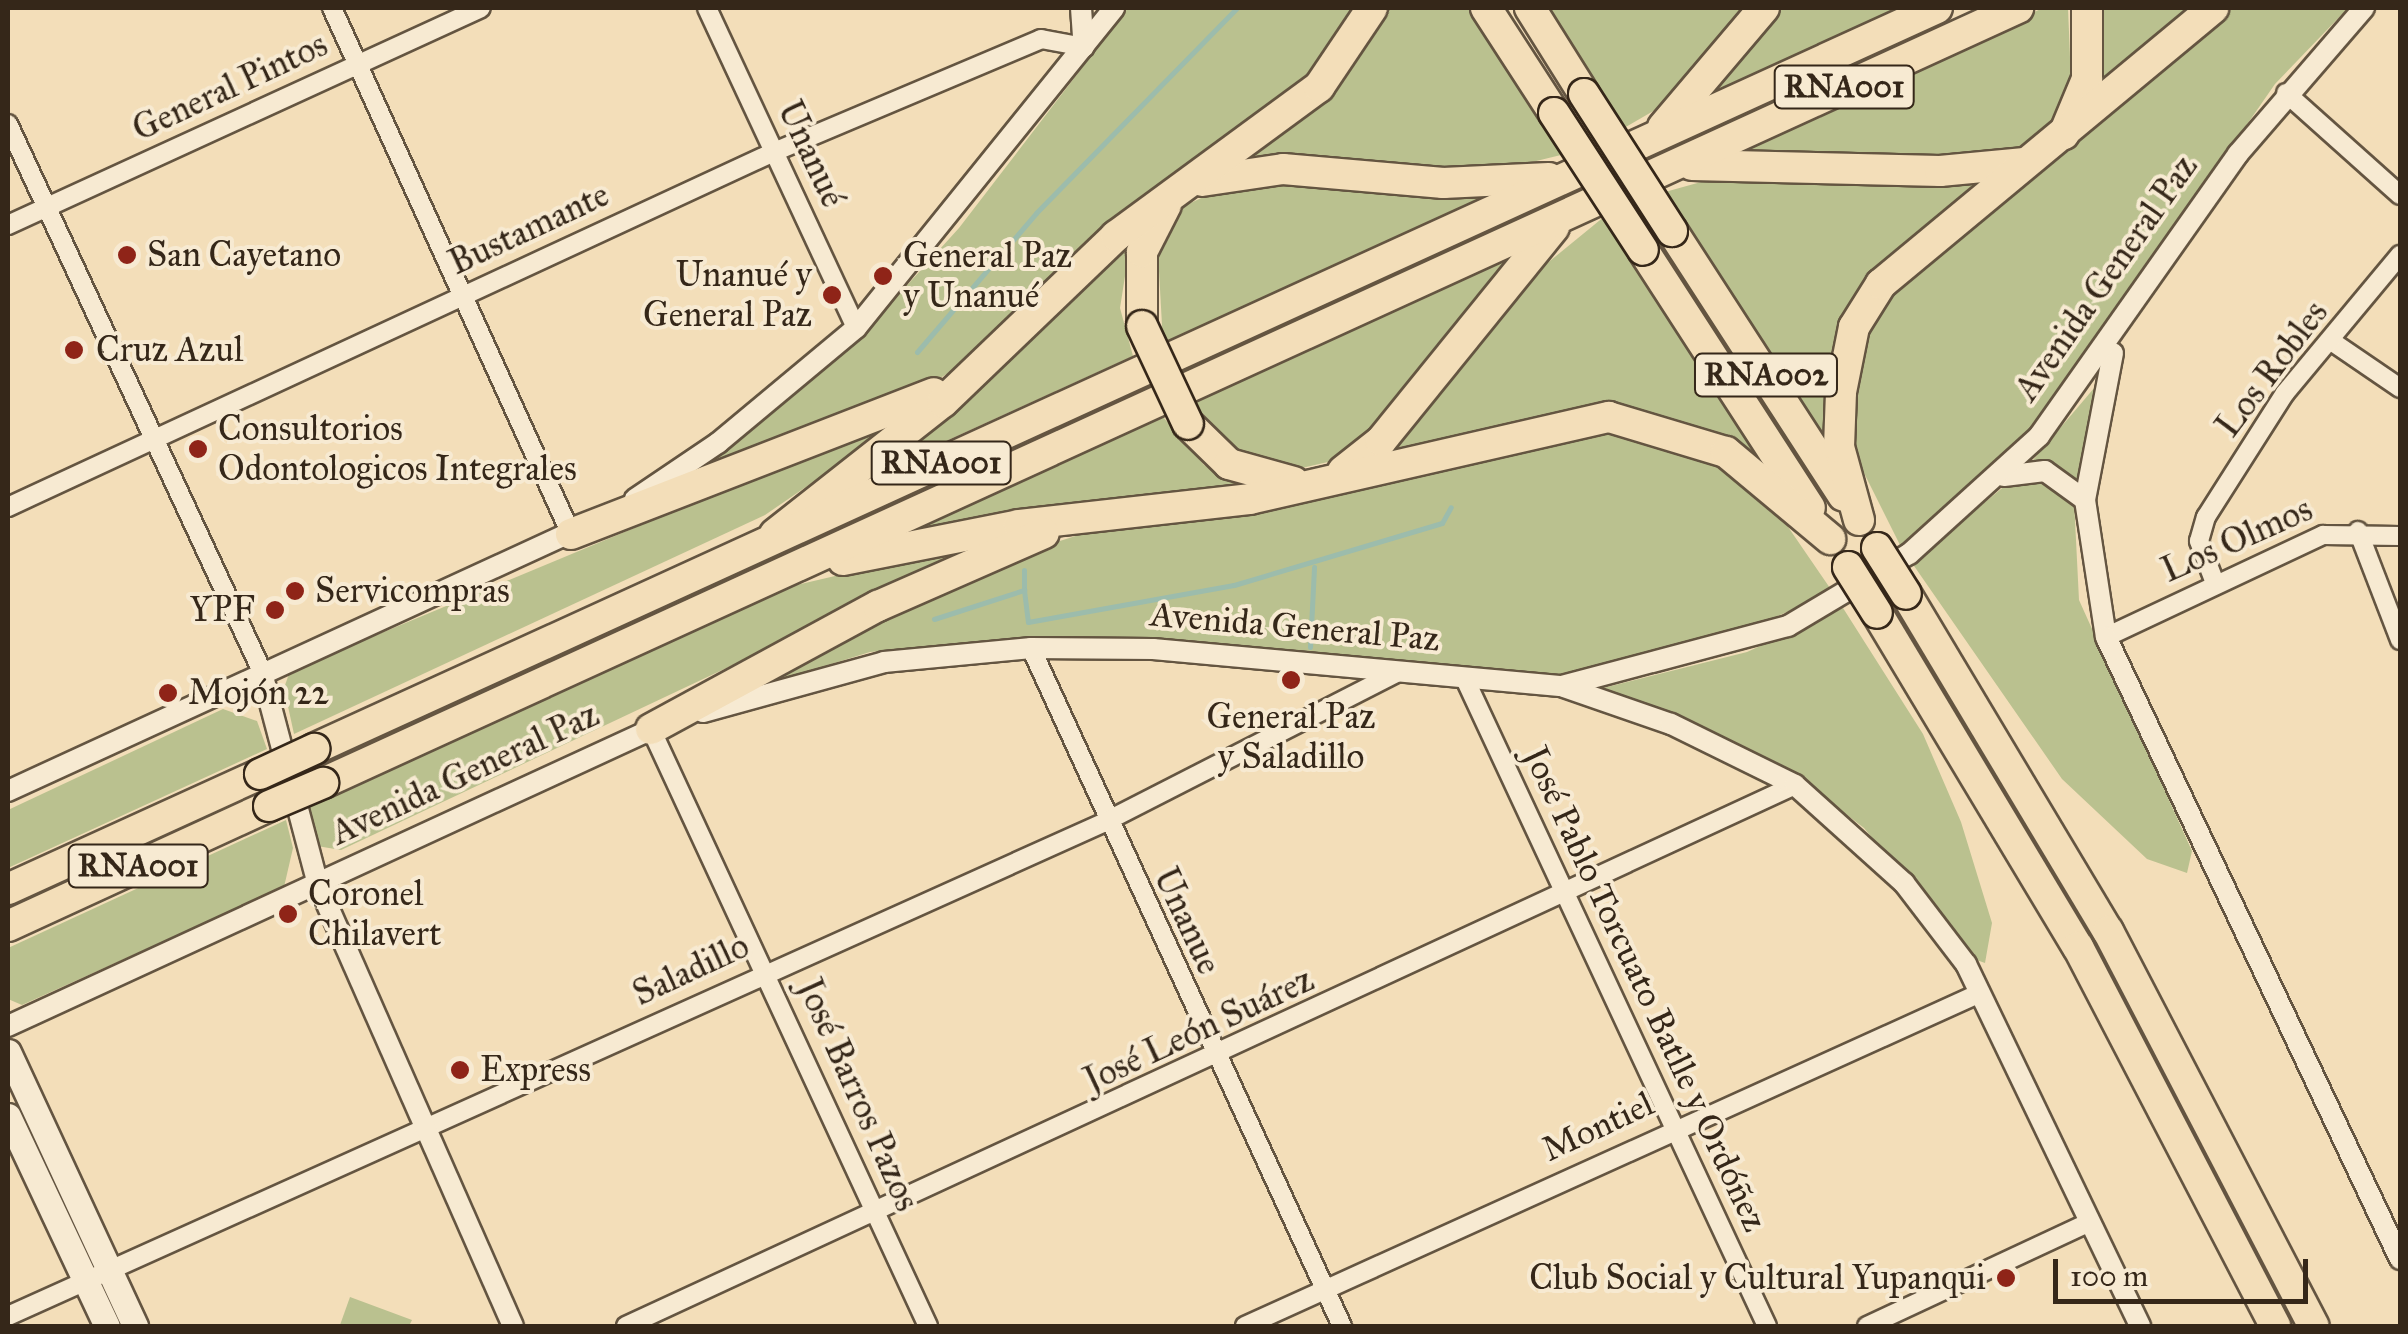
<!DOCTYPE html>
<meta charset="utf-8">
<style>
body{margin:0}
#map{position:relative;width:2408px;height:1334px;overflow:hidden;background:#f3deb9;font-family:"IM FELL Great Primer",serif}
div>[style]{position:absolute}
.green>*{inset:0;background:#bac18f}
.stream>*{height:5px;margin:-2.5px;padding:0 2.5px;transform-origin:2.5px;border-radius:2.5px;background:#9cbcac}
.roads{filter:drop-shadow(2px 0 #645541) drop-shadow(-2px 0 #645541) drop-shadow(0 2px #645541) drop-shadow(0 -2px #645541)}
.minor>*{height:18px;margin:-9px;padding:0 9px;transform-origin:9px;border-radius:9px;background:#f7ead2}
.tertiary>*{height:20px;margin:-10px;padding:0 10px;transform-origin:10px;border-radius:10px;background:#f7ead2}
.secondary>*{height:25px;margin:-12.5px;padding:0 12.5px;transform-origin:12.5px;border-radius:12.5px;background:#f7ead2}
.motorway>*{height:30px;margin:-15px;padding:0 15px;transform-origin:15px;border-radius:15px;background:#f3deb9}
.bridges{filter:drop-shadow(2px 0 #352719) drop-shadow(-2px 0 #352719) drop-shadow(0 2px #352719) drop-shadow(0 -2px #352719)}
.motorway-bridge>*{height:30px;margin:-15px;padding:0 15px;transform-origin:15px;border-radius:15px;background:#f3deb9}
.dots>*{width:28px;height:28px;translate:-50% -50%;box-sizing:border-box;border:5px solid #f7ead2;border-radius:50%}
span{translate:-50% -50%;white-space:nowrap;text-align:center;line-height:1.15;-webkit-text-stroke:8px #f7ead2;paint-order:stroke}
.shield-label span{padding:2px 8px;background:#f7ead2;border:2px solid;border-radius:8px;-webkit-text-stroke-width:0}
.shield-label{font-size:32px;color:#352719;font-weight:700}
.street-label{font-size:35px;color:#352719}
.poi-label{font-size:35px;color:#352719}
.left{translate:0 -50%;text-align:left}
.right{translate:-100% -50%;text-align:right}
.frame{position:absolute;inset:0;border:10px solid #352719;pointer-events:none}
.scale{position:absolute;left:2053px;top:1259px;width:255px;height:45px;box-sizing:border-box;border:5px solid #352719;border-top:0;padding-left:12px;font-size:30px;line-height:35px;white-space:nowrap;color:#352719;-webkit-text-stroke:8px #f7ead2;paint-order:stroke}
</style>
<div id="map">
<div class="green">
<i style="clip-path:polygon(1128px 8px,1363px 8px,1337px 55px,984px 350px,906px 400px,673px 488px,861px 336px,959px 228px)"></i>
<i style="clip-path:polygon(1383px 8px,1471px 8px,1565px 154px,1492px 172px,1230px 164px,1339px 81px)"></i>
<i style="clip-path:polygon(1546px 8px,1752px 8px,1662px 106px,1624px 128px)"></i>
<i style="clip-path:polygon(1775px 8px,1897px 8px,1700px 99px)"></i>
<i style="clip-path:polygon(2043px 8px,2068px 8px,2071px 82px,2050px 134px,2006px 159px,1724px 155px)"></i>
<i style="clip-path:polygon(2104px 8px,2196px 8px,2100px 84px)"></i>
<i style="clip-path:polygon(2227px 8px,2348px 8px,2275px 84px,2061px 393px,2006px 456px,1900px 545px,1851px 447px,1863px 333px,1888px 291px,1950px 232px,2130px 98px)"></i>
<i style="clip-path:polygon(1737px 172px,1998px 177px,1937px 217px,1874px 278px,1828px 447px,1665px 192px)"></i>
<i style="clip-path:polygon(1236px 182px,1496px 193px,1163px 343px,1158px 253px,1184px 206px)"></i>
<i style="clip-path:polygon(1605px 216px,1775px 478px,1686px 423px,1611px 407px,1519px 421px,1380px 464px,1512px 292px)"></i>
<i style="clip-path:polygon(1131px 238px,1120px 308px,1133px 356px,832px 493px)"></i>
<i style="clip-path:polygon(1520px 247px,1390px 416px,1341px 459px,1293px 470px,1241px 454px,1187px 397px)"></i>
<i style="clip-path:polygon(2095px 387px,2080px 480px,2033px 460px)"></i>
<i style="clip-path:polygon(918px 410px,765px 515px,294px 734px,284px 688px,290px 671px)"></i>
<i style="clip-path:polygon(1158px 411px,1204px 465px,1246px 489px,860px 547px)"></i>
<i style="clip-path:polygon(1574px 429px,1650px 433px,1718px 455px,1762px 489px,1832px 591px,1741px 633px,1562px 675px,1154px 638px,1022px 639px,870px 652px,722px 698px,1016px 555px,1088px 532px)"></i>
<i style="clip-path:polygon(2044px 479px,2074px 500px,2079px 600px,2192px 851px,2187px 873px,2147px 859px,2062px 779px,1912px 563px,2007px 484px)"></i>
<i style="clip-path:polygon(1006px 536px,341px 850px,317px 846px,307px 806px,788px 587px)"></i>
<i style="clip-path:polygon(1843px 608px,1923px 734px,1961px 822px,1992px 923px,1985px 963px,1971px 958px,1864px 828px,1799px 778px,1595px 690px,1747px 652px)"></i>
<i style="clip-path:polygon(223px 709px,257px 721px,267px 749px,8px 868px,8px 810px)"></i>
<i style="clip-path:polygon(286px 820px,293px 848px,284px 887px,22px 1005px,8px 999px,8px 948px)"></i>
<i style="clip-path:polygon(350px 1297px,412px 1320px,409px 1326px,340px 1325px)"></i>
</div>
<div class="stream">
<i style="left:917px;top:352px;width:183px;rotate:-49.4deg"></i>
<i style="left:1036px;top:213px;width:287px;rotate:-45.6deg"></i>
<i style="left:1024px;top:590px;width:20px;rotate:-90deg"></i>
<i style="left:934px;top:619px;width:95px;rotate:-17.9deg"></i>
<i style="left:1024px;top:590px;width:32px;rotate:83deg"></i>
<i style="left:1028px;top:622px;width:209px;rotate:-10.2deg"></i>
<i style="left:1234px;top:585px;width:217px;rotate:-16.6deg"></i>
<i style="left:1442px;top:523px;width:18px;rotate:-61deg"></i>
<i style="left:1310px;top:647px;width:80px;rotate:-87.1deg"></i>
</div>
<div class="roads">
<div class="minor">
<i style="left:332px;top:8px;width:578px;rotate:65.56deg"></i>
<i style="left:707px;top:8px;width:353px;rotate:65deg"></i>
<i style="left:2286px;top:93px;width:153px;rotate:41.8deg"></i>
<i style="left:8px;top:124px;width:601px;rotate:65.1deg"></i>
<i style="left:8px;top:225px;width:520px;rotate:-24.64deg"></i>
<i style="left:2334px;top:343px;width:80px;rotate:34.3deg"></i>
<i style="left:8px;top:507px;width:844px;rotate:-24.87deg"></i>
<i style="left:774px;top:152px;width:290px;rotate:-22.9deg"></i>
<i style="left:1041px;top:39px;width:44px;rotate:10.5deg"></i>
<i style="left:2358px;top:531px;width:117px;rotate:68.9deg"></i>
<i style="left:2215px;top:583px;width:45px;rotate:-110.9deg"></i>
<i style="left:2199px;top:541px;width:25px;rotate:-74deg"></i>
<i style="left:2206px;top:517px;width:147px;rotate:-57.5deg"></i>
<i style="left:2285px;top:393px;width:180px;rotate:-50.2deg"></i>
<i style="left:2106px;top:637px;width:240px;rotate:-25.2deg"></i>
<i style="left:2323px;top:535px;width:77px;rotate:0.7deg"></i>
<i style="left:1031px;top:648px;width:746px;rotate:65.36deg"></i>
<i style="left:1465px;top:679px;width:714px;rotate:64.98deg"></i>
<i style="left:651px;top:729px;width:658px;rotate:65.11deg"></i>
<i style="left:8px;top:1316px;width:1203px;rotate:-24.24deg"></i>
<i style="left:1105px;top:822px;width:327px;rotate:-27.1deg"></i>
<i style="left:626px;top:1326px;width:1288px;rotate:-24.83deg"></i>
<i style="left:1245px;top:1326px;width:807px;rotate:-24.37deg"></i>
<i style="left:1867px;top:1326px;width:242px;rotate:-25deg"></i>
</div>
<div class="tertiary">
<i style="left:1081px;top:8px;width:39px;rotate:86deg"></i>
<i style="left:2113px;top:353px;width:150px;rotate:100.8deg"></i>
<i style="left:2085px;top:500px;width:139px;rotate:81.3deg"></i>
<i style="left:2106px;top:637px;width:688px;rotate:64.7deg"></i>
<i style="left:2004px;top:476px;width:41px;rotate:-7deg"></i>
<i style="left:2045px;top:471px;width:49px;rotate:35.9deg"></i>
<i style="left:635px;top:499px;width:100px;rotate:-34deg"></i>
<i style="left:718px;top:443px;width:180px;rotate:-39.8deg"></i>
<i style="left:856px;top:328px;width:411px;rotate:-51.1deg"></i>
<i style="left:261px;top:669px;width:222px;rotate:75.2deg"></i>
<i style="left:318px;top:884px;width:483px;rotate:66.2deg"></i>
<i style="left:1564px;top:687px;width:113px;rotate:19.1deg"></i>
<i style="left:1671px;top:724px;width:138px;rotate:26.2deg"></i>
<i style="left:1795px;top:785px;width:147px;rotate:42deg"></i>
<i style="left:1904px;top:883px;width:102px;rotate:52.6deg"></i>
<i style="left:1966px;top:964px;width:402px;rotate:64.3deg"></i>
<i style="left:703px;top:712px;width:188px;rotate:-15.4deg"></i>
<i style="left:884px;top:662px;width:148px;rotate:-5.4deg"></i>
<i style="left:1031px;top:648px;width:122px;rotate:0.5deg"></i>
<i style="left:1153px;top:649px;width:411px;rotate:5.2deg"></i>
<i style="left:1562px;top:686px;width:234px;rotate:-14.9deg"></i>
<i style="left:1788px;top:626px;width:141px;rotate:-30.8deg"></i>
<i style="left:1909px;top:554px;width:176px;rotate:-42.2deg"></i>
<i style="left:2039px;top:436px;width:345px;rotate:-54.8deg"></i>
<i style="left:2238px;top:154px;width:193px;rotate:-49.2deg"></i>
<i style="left:8px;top:791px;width:627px;rotate:-24.69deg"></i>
<i style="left:8px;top:1026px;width:719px;rotate:-24.75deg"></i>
</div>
<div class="secondary">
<i style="left:8px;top:1052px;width:302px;rotate:65.1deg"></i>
<i style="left:8px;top:1116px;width:232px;rotate:64.8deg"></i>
</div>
<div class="motorway">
<i style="left:1486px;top:8px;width:125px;rotate:57.1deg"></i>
<i style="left:1530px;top:8px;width:102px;rotate:57.9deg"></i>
<i style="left:1663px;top:127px;width:156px;rotate:-49.7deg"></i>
<i style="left:2064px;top:134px;width:60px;rotate:-67.3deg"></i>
<i style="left:2087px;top:79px;width:71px;rotate:-90deg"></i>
<i style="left:1692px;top:165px;width:248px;rotate:1.4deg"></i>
<i style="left:1940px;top:171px;width:85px;rotate:-5.4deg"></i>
<i style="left:1202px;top:181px;width:82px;rotate:-8.4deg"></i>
<i style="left:1283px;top:169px;width:161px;rotate:5deg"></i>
<i style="left:1443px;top:183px;width:106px;rotate:-2.7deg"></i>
<i style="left:1672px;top:231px;width:315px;rotate:57.1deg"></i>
<i style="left:1643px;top:250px;width:307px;rotate:57.1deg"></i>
<i style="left:1142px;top:326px;width:74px;rotate:-90deg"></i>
<i style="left:1142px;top:252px;width:53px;rotate:-62.9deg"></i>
<i style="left:1188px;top:424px;width:57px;rotate:44.3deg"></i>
<i style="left:1229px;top:464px;width:67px;rotate:15.5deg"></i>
<i style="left:1343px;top:471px;width:48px;rotate:-38.3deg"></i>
<i style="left:1381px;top:441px;width:275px;rotate:-51deg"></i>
<i style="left:1859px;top:520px;width:76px;rotate:-105.3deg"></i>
<i style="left:1839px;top:447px;width:55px;rotate:-87.9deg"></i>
<i style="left:1841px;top:392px;width:66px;rotate:-78.7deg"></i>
<i style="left:1854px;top:327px;width:51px;rotate:-57.9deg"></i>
<i style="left:1881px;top:284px;width:432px;rotate:-39.7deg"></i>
<i style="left:571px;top:534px;width:389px;rotate:-21.2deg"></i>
<i style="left:775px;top:534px;width:214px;rotate:-38.2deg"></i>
<i style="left:943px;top:402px;width:240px;rotate:-43.8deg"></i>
<i style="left:1116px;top:236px;width:252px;rotate:-36.3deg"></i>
<i style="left:1319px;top:87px;width:95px;rotate:-56.1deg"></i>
<i style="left:843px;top:560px;width:179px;rotate:-11.2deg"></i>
<i style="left:1019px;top:525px;width:232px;rotate:-6.4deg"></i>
<i style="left:1250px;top:499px;width:368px;rotate:-12.9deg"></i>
<i style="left:1609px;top:417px;width:122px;rotate:16.7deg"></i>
<i style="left:1726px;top:452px;width:136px;rotate:39.9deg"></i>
<i style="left:1906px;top:594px;width:393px;rotate:59.1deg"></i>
<i style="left:2108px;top:931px;width:445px;rotate:62.5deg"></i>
<i style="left:1877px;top:613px;width:390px;rotate:59deg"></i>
<i style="left:2078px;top:947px;width:427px;rotate:62.5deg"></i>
<i style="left:651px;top:729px;width:258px;rotate:-28.5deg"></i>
<i style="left:878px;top:606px;width:181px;rotate:-23.7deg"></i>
<i style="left:314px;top:749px;width:1784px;rotate:-24.54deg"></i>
<i style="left:323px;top:783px;width:1864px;rotate:-24.57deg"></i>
<i style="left:8px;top:889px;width:277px;rotate:-24.5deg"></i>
<i style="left:8px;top:926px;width:287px;rotate:-24.7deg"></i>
</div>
</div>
<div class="bridges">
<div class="motorway-bridge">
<i style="left:1584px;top:94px;width:163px;rotate:57.3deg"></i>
<i style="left:1554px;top:113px;width:163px;rotate:57deg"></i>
<i style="left:1142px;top:326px;width:108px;rotate:64.9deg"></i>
<i style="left:1877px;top:548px;width:54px;rotate:57.8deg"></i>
<i style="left:1848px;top:567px;width:54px;rotate:57.8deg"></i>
<i style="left:260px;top:774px;width:60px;rotate:-24.8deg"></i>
<i style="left:269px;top:806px;width:59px;rotate:-23.1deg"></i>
</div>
</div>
<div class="dots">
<i style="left:127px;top:255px;background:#8f2418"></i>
<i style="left:883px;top:276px;background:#8f2418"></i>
<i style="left:832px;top:295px;background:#8f2418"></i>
<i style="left:74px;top:350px;background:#8f2418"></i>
<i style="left:198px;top:449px;background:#8f2418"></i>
<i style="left:295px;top:591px;background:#8f2418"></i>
<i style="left:275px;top:610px;background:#8f2418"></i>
<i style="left:1291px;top:680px;background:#8f2418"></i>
<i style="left:168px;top:693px;background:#8f2418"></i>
<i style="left:288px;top:914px;background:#8f2418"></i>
<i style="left:460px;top:1070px;background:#8f2418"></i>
<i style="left:2006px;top:1278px;background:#8f2418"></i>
</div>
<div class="shield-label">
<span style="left:1844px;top:87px">RNA001</span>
<span style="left:1766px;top:375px">RNA002</span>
<span style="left:941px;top:463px">RNA001</span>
<span style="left:138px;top:866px">RNA001</span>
</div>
<div class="street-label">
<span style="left:230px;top:87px;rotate:-25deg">General Pintos</span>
<span style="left:811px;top:154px;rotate:65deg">Unanué</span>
<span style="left:529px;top:229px;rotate:-25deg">Bustamante</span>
<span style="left:2106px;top:278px;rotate:-55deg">Avenida General Paz</span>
<span style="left:2272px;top:369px;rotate:-53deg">Los Robles</span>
<span style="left:2237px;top:540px;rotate:-24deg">Los Olmos</span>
<span style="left:1295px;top:627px;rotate:5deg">Avenida General Paz</span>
<span style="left:465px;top:774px;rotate:-25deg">Avenida General Paz</span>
<span style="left:1187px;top:921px;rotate:65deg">Unanue</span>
<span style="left:691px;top:970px;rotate:-25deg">Saladillo</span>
<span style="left:1645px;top:989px;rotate:65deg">José Pablo Torcuato Batlle y Ordóñez</span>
<span style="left:1199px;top:1030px;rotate:-25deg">José León Suárez</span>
<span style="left:858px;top:1095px;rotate:66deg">José Barros Pazos</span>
<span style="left:1598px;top:1127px;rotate:-25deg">Montiel</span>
</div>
<div class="poi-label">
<span class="left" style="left:147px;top:255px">San Cayetano</span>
<span class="left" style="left:903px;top:276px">General Paz<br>y Unanué</span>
<span class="right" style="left:812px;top:295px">Unanué y<br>General Paz</span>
<span class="left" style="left:96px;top:350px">Cruz Azul</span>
<span class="left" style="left:218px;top:449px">Consultorios<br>Odontologicos Integrales</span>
<span class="left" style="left:315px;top:591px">Servicompras</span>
<span class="right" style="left:255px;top:610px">YPF</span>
<span class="left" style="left:188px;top:693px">Mojón 22</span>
<span style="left:1291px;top:737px">General Paz<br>y Saladillo</span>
<span class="left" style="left:308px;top:914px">Coronel<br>Chilavert</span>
<span class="left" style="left:480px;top:1070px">Express</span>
<span class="right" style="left:1986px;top:1278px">Club Social y Cultural Yupanqui</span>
</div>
<div class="frame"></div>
<div class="scale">100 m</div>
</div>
